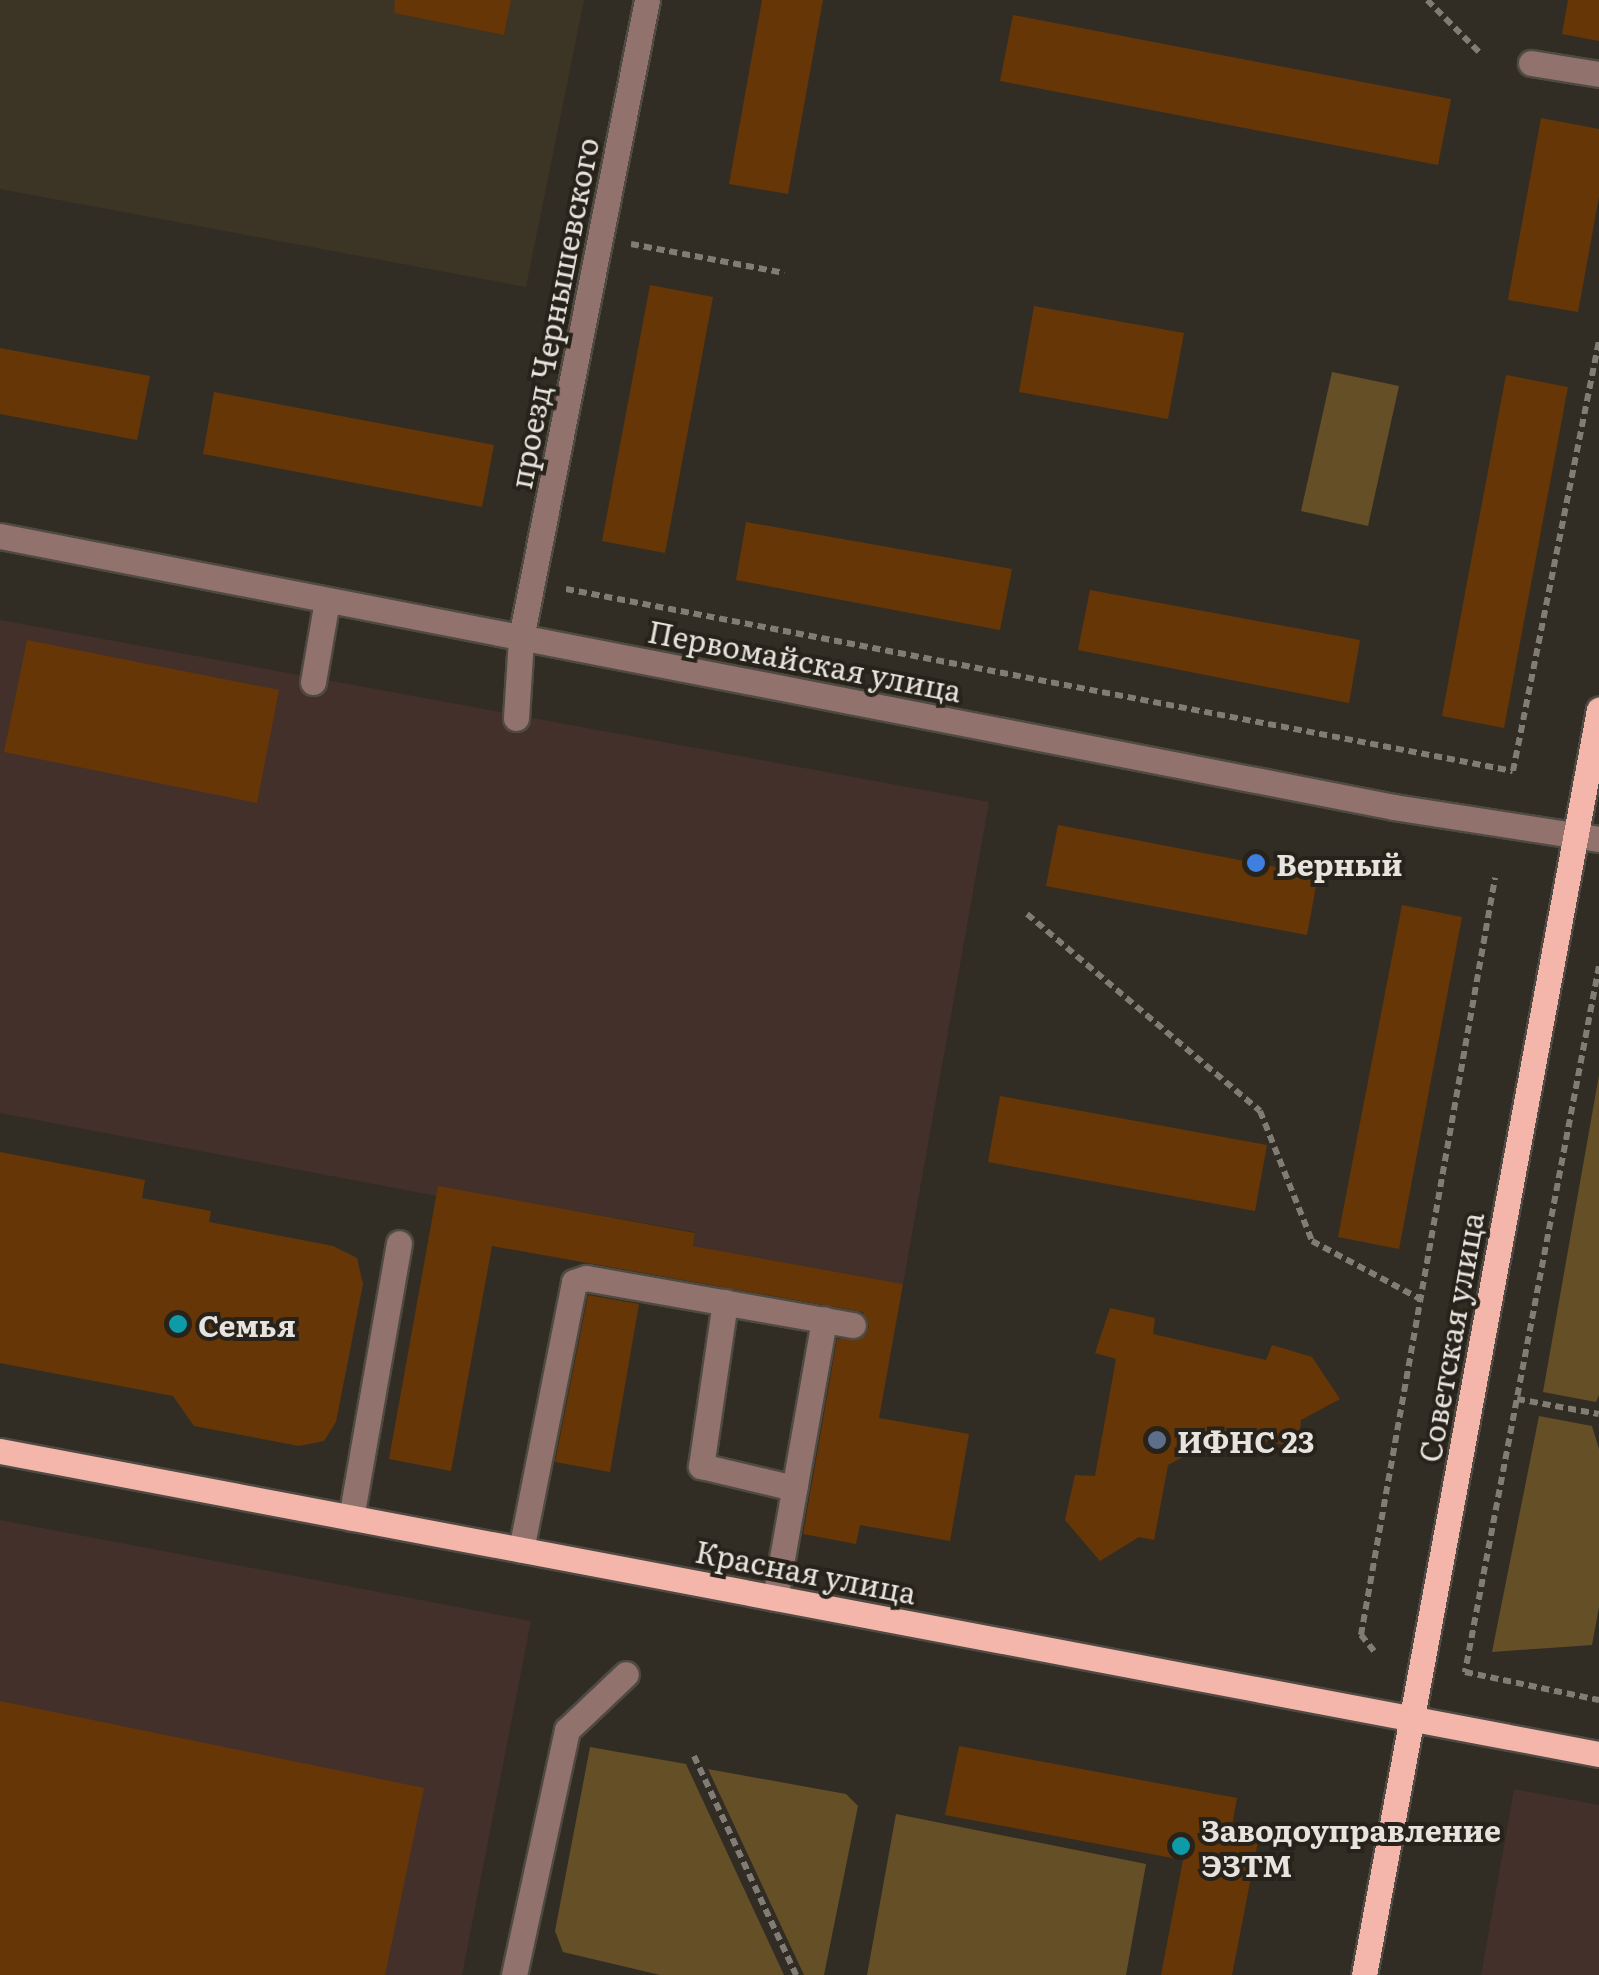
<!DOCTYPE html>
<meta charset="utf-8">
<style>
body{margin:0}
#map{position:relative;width:1599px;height:1975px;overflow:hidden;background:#322d24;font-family:Literata,serif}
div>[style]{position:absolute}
.industrial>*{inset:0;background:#43302a}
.built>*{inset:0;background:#3c3425}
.green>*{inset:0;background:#644f27}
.building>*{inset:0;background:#663606}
.path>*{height:6px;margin-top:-3px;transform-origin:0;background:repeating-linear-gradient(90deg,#817d75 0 8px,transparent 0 13px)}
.roads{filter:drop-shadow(2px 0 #4f4a42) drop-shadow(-2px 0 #4f4a42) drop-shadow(0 2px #4f4a42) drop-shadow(0 -2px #4f4a42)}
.minor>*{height:25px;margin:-12.5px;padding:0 12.5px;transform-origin:12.5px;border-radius:12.5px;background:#91726d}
.major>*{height:25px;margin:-12.5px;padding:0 12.5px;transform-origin:12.5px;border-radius:12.5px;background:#f4b5ab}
.dots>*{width:28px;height:28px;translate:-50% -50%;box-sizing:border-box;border:5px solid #28231a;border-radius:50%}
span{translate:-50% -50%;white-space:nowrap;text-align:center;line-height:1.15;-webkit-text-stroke:8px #28231a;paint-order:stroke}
.street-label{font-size:30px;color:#e7e3de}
.poi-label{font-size:30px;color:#e7e3de;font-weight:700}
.left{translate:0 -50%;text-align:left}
</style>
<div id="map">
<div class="industrial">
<i style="clip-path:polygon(0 620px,989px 802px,903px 1284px,693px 1246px,695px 1232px,439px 1187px,437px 1196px,0 1113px)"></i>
<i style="clip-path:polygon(0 1520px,531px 1621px,462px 1975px,0 1975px)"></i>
<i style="clip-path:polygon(1514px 1789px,1599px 1805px,1599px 1975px,1481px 1975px)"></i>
</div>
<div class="built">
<i style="clip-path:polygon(0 0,584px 0,526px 287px,0 189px)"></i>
</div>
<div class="green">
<i style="clip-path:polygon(1332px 372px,1399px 386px,1368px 526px,1301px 511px)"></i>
<i style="clip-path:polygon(1599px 1075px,1599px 1395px,1596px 1402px,1543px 1392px)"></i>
<i style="clip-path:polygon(1539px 1416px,1592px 1426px,1599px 1449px,1599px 1607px,1592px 1645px,1492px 1652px)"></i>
<i style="clip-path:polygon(590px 1747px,686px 1764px,784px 1975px,660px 1975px,563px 1952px,555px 1931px)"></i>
<i style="clip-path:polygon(708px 1769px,846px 1794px,858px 1806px,824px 1975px,804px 1975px)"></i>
<i style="clip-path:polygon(896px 1814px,1146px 1864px,1126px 1975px,867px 1975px)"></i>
</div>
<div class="building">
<i style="clip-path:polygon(395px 0,511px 0,504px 35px,394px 13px)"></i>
<i style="clip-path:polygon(762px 0,823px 0,788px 194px,729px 184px)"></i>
<i style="clip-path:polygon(1568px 0,1599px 0,1599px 41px,1562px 34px)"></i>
<i style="clip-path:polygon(1013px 15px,1451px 99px,1438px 165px,1000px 81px)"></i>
<i style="clip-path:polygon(1541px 118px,1599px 129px,1599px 197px,1578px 312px,1508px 300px)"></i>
<i style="clip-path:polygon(650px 285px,713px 297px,665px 553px,602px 541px)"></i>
<i style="clip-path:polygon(1034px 306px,1184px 333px,1168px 419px,1019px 392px)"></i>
<i style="clip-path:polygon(0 348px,150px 376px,137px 440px,0 414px)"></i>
<i style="clip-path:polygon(1506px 375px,1568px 387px,1504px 728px,1442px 716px)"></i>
<i style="clip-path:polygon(214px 392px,494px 445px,482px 507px,203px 454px)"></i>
<i style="clip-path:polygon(746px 522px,1012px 569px,1000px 630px,736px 580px)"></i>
<i style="clip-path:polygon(1090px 590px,1360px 640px,1349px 703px,1078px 650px)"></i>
<i style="clip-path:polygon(27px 640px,279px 690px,257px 803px,4px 752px)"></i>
<i style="clip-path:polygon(1058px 825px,1318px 875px,1307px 935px,1046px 886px)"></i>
<i style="clip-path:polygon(1402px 905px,1462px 917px,1399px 1249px,1338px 1237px)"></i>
<i style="clip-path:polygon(1000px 1096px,1267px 1145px,1255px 1211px,988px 1162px)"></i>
<i style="clip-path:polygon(0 1152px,145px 1180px,142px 1198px,211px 1211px,209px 1222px,333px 1246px,357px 1258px,363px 1284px,336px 1422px,324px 1441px,299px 1446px,194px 1426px,173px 1396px,0 1363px)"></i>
<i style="clip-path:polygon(438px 1186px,695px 1233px,693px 1246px,903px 1284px,879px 1418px,969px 1434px,950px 1541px,860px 1525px,856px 1544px,803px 1534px,837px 1339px,865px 1336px,869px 1327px,863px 1312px,492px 1246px,451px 1471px,389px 1459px)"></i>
<i style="clip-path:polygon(588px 1295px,639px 1304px,610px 1472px,555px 1462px)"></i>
<i style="clip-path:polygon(1110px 1308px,1155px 1318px,1153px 1334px,1266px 1360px,1272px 1345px,1312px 1357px,1340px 1399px,1301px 1420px,1298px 1448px,1227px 1433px,1168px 1465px,1154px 1540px,1139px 1537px,1100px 1561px,1065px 1520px,1075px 1475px,1095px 1476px,1116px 1359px,1095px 1353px)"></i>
<i style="clip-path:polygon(0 1701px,424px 1788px,385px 1975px,0 1975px)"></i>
<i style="clip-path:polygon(959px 1746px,1237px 1798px,1232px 1826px,1260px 1831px,1232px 1975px,1161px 1975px,1183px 1860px,945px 1815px)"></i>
</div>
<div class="path">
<i style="left:1427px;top:0;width:78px;rotate:45deg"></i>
<i style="left:631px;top:244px;width:156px;rotate:10.7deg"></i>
<i style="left:566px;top:589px;width:964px;rotate:10.88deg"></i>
<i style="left:1513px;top:771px;width:439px;rotate:-78.7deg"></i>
<i style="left:1027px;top:914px;width:305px;rotate:40.2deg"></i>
<i style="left:1260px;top:1111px;width:140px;rotate:68.2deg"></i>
<i style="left:1312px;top:1241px;width:127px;rotate:28.2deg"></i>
<i style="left:1599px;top:966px;width:719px;rotate:100.75deg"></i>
<i style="left:1465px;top:1672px;width:137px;rotate:11.8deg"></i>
<i style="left:1517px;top:1399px;width:83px;rotate:10.4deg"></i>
<i style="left:1374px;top:1651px;width:21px;rotate:-129deg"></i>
<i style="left:1361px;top:1635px;width:769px;rotate:-79.96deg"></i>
<i style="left:694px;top:1756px;width:242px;rotate:65deg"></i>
</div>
<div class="roads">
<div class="minor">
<i style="left:1531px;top:63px;width:69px;rotate:9.2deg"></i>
<i style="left:0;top:536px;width:1420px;rotate:11deg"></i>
<i style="left:1394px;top:807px;width:207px;rotate:8.9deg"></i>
<i style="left:313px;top:682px;width:83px;rotate:-80.3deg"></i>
<i style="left:516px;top:718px;width:80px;rotate:-86.4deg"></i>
<i style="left:521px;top:638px;width:650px;rotate:-78.83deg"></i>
<i style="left:725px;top:1302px;width:166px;rotate:98.3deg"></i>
<i style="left:701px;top:1466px;width:96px;rotate:13.3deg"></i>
<i style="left:351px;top:1518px;width:279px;rotate:-80.1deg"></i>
<i style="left:521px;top:1550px;width:273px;rotate:-78.8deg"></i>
<i style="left:574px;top:1282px;width:13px;rotate:-18deg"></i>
<i style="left:586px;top:1278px;width:271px;rotate:10deg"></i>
<i style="left:775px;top:1598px;width:283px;rotate:-80deg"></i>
<i style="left:514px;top:1975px;width:251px;rotate:-77.8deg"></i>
<i style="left:567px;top:1730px;width:81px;rotate:-43.5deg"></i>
</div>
<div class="major">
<i style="left:0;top:1451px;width:1627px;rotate:10.73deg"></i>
<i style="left:1364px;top:1975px;width:1287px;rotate:-79.48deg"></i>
</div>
</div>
<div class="dots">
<i style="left:1256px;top:863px;background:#3f7fe0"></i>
<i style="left:178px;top:1324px;background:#0f9aa8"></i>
<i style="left:1157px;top:1440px;background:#5c6f8a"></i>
<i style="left:1181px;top:1846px;background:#0f9aa8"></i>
</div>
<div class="street-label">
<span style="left:553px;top:313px;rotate:-79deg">проезд Чернышевского</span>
<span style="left:805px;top:660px;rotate:11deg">Первомайская улица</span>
<span style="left:1450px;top:1337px;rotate:-80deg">Советская улица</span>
<span style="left:806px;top:1571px;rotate:11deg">Красная улица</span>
</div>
<div class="poi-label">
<span class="left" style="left:1276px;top:863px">Верный</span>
<span class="left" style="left:198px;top:1324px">Семья</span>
<span class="left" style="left:1177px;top:1440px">ИФНС 23</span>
<span class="left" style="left:1201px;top:1846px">Заводоуправление<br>ЭЗТМ</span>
</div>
</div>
